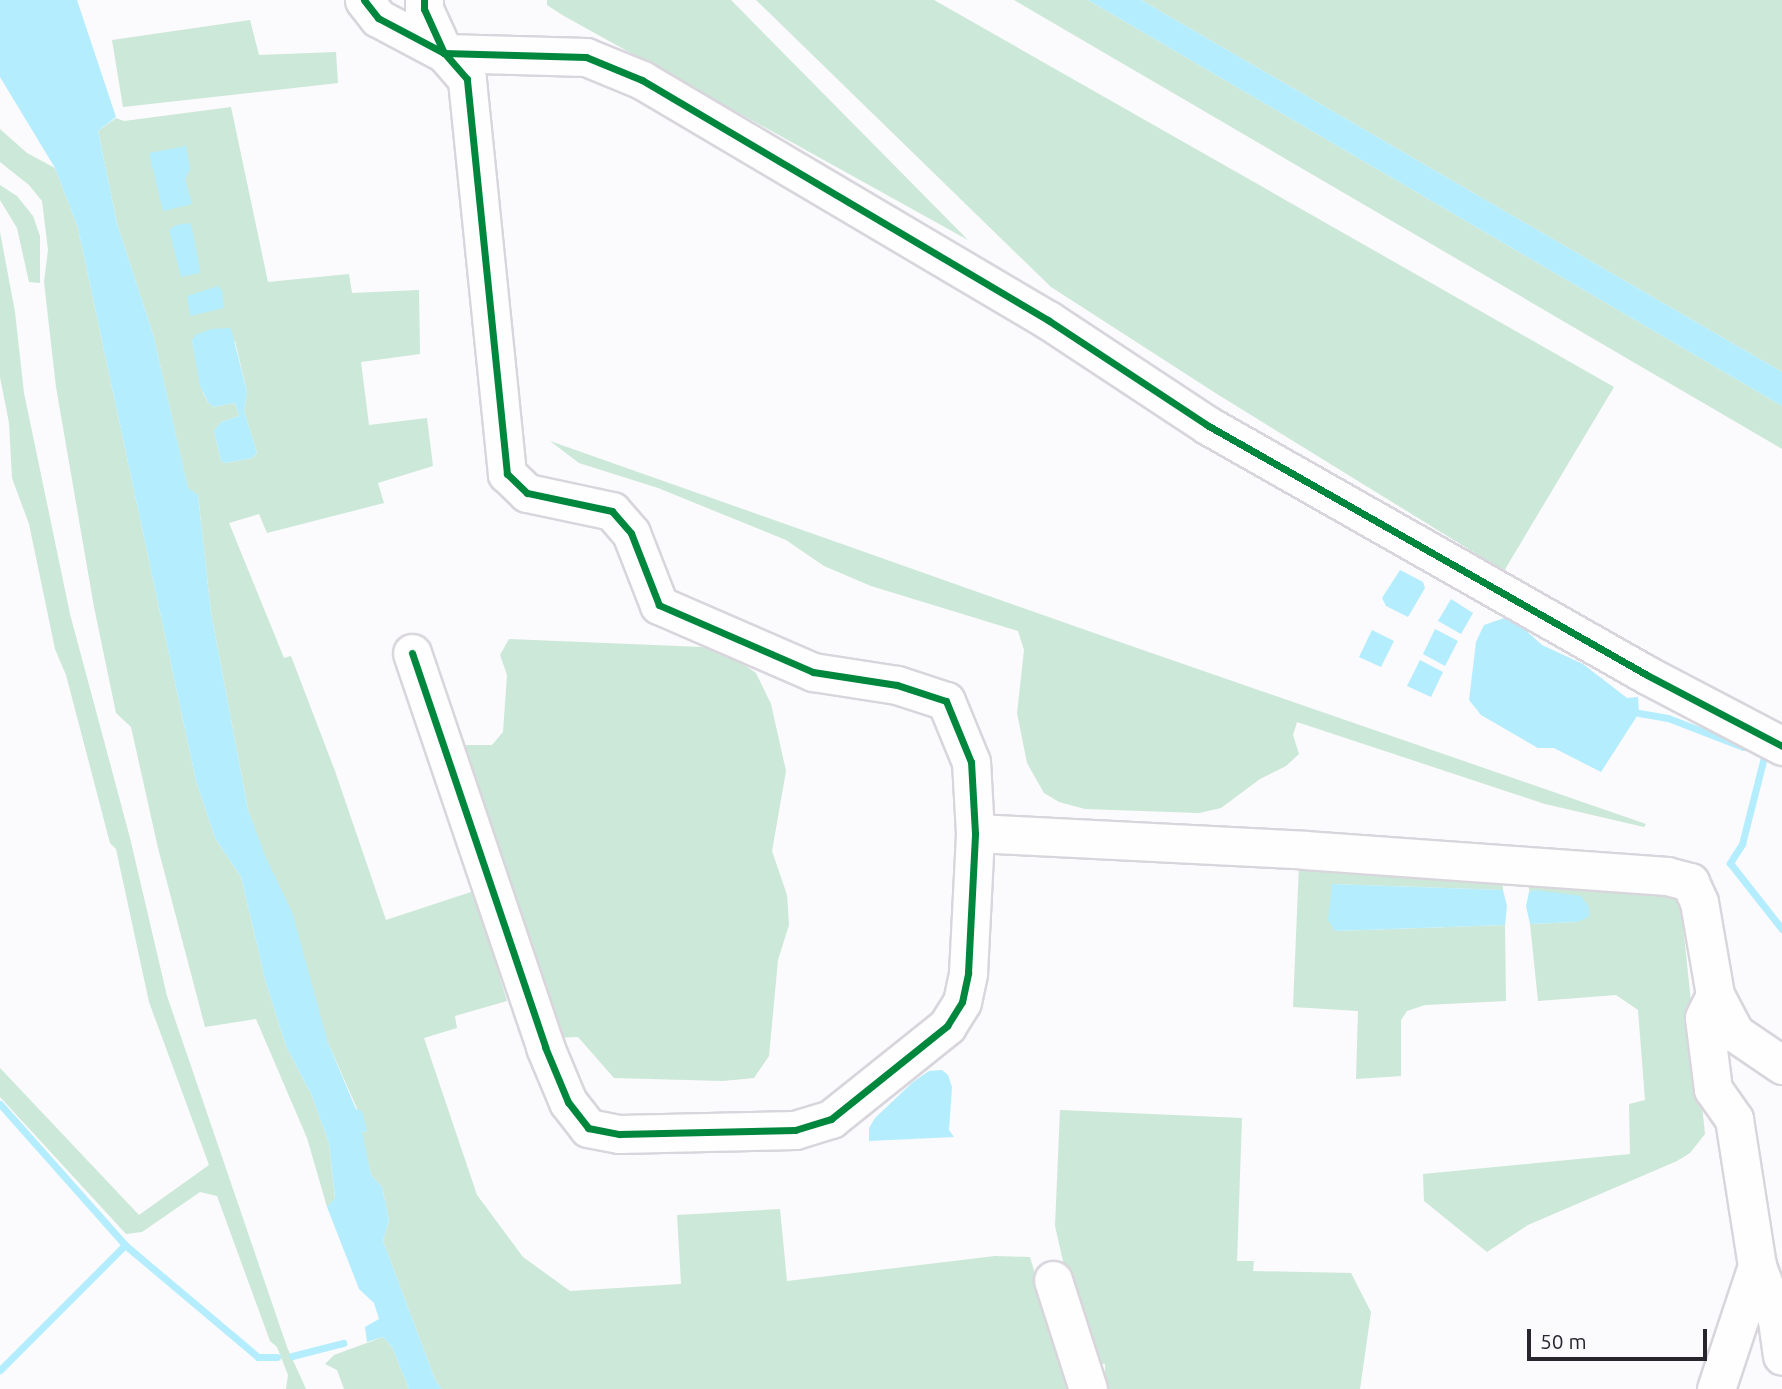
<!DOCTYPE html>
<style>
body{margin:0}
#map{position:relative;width:1782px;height:1389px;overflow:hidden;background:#fbfafd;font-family:Ubuntu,sans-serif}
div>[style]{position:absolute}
.green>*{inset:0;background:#cce8d8}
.water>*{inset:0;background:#b4edfe}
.stream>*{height:7px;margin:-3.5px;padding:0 3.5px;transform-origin:3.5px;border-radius:3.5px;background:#b4edfe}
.roads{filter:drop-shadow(2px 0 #d8d6dc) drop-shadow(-2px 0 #d8d6dc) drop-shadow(0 2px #d8d6dc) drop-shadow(0 -2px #d8d6dc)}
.minor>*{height:37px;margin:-18.5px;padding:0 18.5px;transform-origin:18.5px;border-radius:18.5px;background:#fefeff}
.cycleway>*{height:7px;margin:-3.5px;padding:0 3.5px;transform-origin:3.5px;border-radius:3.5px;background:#00873e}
span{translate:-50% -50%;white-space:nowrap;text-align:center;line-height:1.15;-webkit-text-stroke:7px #faf9fe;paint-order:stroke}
.scale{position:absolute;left:1527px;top:1329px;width:180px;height:32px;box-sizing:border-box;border:4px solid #28252f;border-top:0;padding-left:9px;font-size:21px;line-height:24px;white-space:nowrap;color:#28252f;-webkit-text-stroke:5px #faf9fe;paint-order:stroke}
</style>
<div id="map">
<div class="green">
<i style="clip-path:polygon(547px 0,731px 0,968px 240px,564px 16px,547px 5px)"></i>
<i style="clip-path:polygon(756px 0,934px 0,1614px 387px,1504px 571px,1217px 394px,1051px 287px)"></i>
<i style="clip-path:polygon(1014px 0,1088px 0,1782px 406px,1782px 449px)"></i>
<i style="clip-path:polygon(1141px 0,1782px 0,1782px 372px)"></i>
<i style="clip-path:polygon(250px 20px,259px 55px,336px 52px,338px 83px,123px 107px,112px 40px)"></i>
<i style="clip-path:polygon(evenodd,231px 107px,268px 282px,349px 274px,352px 293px,419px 290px,420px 354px,361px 362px,369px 425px,427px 418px,433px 466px,378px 483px,384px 503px,267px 533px,259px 514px,229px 523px,284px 658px,291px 656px,335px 771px,386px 920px,474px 891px,507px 1001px,455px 1016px,457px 1028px,424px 1038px,477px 1195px,523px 1257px,570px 1291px,681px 1284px,677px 1215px,780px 1209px,787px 1281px,995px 1256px,1030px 1257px,1069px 1389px,442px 1389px,436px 1382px,383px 1241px,389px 1220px,382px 1187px,371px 1175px,361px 1132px,367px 1131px,328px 1043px,248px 810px,211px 613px,198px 495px,188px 489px,153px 334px,117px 224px,98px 131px,116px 118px,124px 121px,231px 107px,192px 341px,235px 341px,247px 392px,244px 411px,257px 453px,252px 458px,226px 463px,221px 461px,214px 431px,221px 422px,239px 416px,235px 403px,213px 407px,208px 402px,203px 393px,192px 341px)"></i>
<i style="clip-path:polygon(0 129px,27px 153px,55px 168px,78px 228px,196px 781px,215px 838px,241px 877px,266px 983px,286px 1046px,312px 1096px,329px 1143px,335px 1199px,327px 1207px,307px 1138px,256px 1019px,205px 1027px,158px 848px,131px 727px,116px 713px,94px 607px,56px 387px,44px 282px,48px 250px,42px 201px,29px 185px,0 162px)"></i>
<i style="clip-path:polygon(0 185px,17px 196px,33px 216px,40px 236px,40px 283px,29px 282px,17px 228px,0 200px)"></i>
<i style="clip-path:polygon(0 232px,15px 312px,24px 393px,70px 614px,130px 838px,167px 996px,287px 1347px,306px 1389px,286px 1389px,288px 1375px,277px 1347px,270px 1341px,217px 1196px,200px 1192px,142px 1232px,126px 1234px,0 1097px,0 1068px,139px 1215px,209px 1165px,149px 1002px,116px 849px,110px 843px,66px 675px,55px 649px,29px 524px,12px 478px,9px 423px,0 377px)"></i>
<i style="clip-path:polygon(550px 441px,1114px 640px,1646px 824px,1644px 827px,1545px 804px,1297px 722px,1293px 735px,1299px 754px,1286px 766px,1260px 779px,1221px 808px,1199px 813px,1085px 809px,1059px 802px,1044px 793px,1027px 763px,1017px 713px,1024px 650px,1018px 631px,871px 586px,824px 566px,786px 540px,658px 488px,579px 463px)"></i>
<i style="clip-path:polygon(509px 639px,702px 647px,730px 655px,756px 673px,771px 704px,786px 771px,772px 851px,787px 895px,789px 925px,778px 960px,769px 1056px,754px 1078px,723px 1081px,614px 1078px,578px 1037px,553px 1038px,456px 745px,492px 745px,503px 732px,507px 675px,500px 655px)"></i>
<i style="clip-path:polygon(1299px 864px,1502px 877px,1503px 890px,1332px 884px,1336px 931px,1505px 925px,1506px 1001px,1425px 1005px,1407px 1011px,1401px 1020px,1401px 1076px,1356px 1079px,1358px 1011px,1293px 1007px)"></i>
<i style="clip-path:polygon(1529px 878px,1679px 888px,1705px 1134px,1690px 1153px,1677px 1161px,1528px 1225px,1487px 1252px,1424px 1201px,1423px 1174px,1630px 1154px,1629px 1104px,1645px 1100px,1638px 1010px,1616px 995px,1538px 1001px,1530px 924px,1577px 922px,1535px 890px,1529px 892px)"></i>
<i style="clip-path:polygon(1060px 1110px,1242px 1118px,1237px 1261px,1254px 1261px,1253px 1271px,1351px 1273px,1371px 1312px,1360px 1389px,1105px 1389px,1105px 1364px,1086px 1363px,1055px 1226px)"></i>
<i style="clip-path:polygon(383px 1337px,392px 1347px,409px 1389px,344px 1389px,337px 1370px,325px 1364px,334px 1355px)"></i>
</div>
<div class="water">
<i style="clip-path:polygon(0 0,77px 0,116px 117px,98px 131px,117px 224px,153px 334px,188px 488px,198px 495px,211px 613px,248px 810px,266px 858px,292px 912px,328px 1043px,356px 1109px,362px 1111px,367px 1131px,362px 1132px,371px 1175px,382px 1187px,389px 1220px,383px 1241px,436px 1382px,442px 1389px,409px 1389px,392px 1347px,383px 1337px,367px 1342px,365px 1327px,379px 1319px,374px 1303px,359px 1289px,327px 1207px,335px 1198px,329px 1143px,312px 1096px,286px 1046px,266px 983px,241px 877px,215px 838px,196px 781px,78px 228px,55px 168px,0 77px)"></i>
<i style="clip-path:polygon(1088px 0,1141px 0,1782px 372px,1782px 406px)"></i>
<i style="clip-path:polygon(186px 146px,190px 169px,185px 179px,192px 204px,163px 211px,149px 153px)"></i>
<i style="clip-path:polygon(191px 223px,200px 270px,200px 273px,181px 277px,169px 230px,176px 225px)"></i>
<i style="clip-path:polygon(218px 286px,222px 291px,224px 308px,190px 316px,187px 296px)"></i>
<i style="clip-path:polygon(231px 328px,247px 392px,244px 411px,257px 453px,252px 458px,226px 463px,221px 461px,214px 431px,221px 422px,239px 416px,235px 403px,213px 407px,208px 402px,200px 386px,192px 341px,195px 335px,211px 329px)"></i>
<i style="clip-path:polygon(1400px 570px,1423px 582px,1425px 588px,1408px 617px,1386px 606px,1382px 598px)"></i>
<i style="clip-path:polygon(1451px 599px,1473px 613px,1461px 634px,1438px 621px)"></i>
<i style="clip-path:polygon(1510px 616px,1542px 645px,1583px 664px,1627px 698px,1638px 697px,1639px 713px,1601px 772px,1554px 748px,1538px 748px,1481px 715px,1469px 700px,1476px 642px,1484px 625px)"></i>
<i style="clip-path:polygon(1435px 629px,1458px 641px,1445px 666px,1423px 654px)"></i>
<i style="clip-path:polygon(1372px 630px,1394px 641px,1381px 667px,1359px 657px)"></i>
<i style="clip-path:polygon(1420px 660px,1443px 672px,1431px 697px,1407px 686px)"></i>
<i style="clip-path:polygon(1332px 884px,1503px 890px,1507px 906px,1505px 925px,1335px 931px,1328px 920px)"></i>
<i style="clip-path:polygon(1535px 890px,1581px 896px,1589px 907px,1589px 917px,1577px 922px,1530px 924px,1526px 906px,1529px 892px)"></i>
<i style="clip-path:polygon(942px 1070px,948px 1075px,952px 1087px,949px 1130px,954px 1137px,869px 1141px,869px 1128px,875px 1118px,913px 1082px,929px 1071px)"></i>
</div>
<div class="stream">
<i style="left:1639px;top:713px;width:29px;rotate:10deg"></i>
<i style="left:1668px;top:718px;width:80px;rotate:21.1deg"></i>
<i style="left:1743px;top:747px;width:7px"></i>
<i style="left:1733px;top:858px;width:17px;rotate:-57deg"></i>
<i style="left:1742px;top:844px;width:98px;rotate:-75.8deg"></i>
<i style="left:1732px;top:860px;width:4px;rotate:124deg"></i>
<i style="left:1730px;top:863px;width:84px;rotate:51.8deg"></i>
<i style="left:0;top:1104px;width:188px;rotate:48.4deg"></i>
<i style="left:125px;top:1245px;width:174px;rotate:40.1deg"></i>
<i style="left:258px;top:1357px;width:19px"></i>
<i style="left:292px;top:1356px;width:53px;rotate:-14.3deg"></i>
<i style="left:0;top:1370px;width:177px;rotate:-45deg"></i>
</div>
<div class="roads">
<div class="minor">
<i style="left:364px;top:0;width:23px;rotate:52deg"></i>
<i style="left:378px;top:18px;width:75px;rotate:27.9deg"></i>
<i style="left:444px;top:53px;width:142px;rotate:1.6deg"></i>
<i style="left:586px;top:57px;width:61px;rotate:22.3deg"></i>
<i style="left:642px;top:80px;width:472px;rotate:30.6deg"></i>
<i style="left:1048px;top:320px;width:191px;rotate:33.4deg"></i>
<i style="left:1207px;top:425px;width:506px;rotate:29.6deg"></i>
<i style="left:1647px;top:675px;width:153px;rotate:27.7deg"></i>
<i style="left:412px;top:653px;width:416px;rotate:71.3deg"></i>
<i style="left:545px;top:1047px;width:60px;rotate:67.3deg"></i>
<i style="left:568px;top:1102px;width:33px;rotate:52deg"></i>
<i style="left:588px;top:1128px;width:32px;rotate:11deg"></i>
<i style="left:619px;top:1134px;width:176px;rotate:-1.3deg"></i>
<i style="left:795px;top:1130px;width:38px;rotate:-17deg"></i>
<i style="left:831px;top:1119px;width:149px;rotate:-38.7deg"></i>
<i style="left:947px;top:1026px;width:28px;rotate:-58deg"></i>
<i style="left:962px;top:1002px;width:30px;rotate:-78deg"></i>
<i style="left:968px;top:973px;width:140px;rotate:-87.1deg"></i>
<i style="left:975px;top:833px;width:71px;rotate:-93.2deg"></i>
<i style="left:971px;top:762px;width:66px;rotate:-112.3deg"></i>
<i style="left:946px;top:701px;width:52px;rotate:-161.9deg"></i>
<i style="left:897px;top:685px;width:85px;rotate:-171.2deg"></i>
<i style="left:813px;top:672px;width:168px;rotate:-156.5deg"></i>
<i style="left:659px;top:605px;width:77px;rotate:-111.3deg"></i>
<i style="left:631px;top:533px;width:29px;rotate:-131deg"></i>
<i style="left:612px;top:511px;width:87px;rotate:-168deg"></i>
<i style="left:527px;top:493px;width:28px;rotate:-136deg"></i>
<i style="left:507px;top:474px;width:397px;rotate:-95.8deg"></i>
<i style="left:467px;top:79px;width:35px;rotate:-131deg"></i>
<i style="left:444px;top:53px;width:48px;rotate:-114.4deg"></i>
<i style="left:424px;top:9px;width:9px;rotate:-90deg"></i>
<i style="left:975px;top:833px;width:330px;rotate:2.9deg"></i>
<i style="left:1305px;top:850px;width:363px;rotate:4.1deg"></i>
<i style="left:1667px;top:876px;width:24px;rotate:15deg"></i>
<i style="left:1690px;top:882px;width:22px;rotate:66deg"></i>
<i style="left:1699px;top:902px;width:94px;rotate:80.2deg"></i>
<i style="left:1715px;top:995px;width:43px;rotate:62.2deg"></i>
<i style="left:1735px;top:1033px;width:57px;rotate:34.2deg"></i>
<i style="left:1715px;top:995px;width:25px;rotate:116deg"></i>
<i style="left:1704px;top:1018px;width:72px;rotate:82.8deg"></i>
<i style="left:1713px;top:1089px;width:37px;rotate:55deg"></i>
<i style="left:1734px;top:1119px;width:149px;rotate:81.1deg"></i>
<i style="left:1757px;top:1266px;width:58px;rotate:69.7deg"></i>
<i style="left:1777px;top:1320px;width:36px;rotate:82deg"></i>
<i style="left:1053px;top:1280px;width:114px;rotate:72.2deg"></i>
<i style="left:1716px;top:1389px;width:130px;rotate:-71.6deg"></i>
</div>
</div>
<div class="cycleway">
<i style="left:364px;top:0;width:23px;rotate:52deg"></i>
<i style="left:378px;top:18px;width:75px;rotate:27.9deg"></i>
<i style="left:444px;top:53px;width:142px;rotate:1.6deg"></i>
<i style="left:586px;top:57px;width:61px;rotate:22.3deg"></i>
<i style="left:642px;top:80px;width:472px;rotate:30.6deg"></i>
<i style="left:1048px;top:320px;width:191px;rotate:33.4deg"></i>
<i style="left:1207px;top:425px;width:506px;rotate:29.6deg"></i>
<i style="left:1647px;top:675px;width:153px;rotate:27.7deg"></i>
<i style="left:412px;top:653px;width:416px;rotate:71.3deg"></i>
<i style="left:545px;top:1047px;width:60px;rotate:67.3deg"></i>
<i style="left:568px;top:1102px;width:33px;rotate:52deg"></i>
<i style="left:588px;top:1128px;width:32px;rotate:11deg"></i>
<i style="left:619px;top:1134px;width:176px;rotate:-1.3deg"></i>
<i style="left:795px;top:1130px;width:38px;rotate:-17deg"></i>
<i style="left:831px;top:1119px;width:149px;rotate:-38.7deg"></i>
<i style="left:947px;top:1026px;width:28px;rotate:-58deg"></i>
<i style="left:962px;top:1002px;width:30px;rotate:-78deg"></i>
<i style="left:968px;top:973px;width:140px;rotate:-87.1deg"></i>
<i style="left:975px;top:833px;width:71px;rotate:-93.2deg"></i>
<i style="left:971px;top:762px;width:66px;rotate:-112.3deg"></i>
<i style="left:946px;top:701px;width:52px;rotate:-161.9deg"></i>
<i style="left:897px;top:685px;width:85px;rotate:-171.2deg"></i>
<i style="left:813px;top:672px;width:168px;rotate:-156.5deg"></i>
<i style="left:659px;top:605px;width:77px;rotate:-111.3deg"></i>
<i style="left:631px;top:533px;width:29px;rotate:-131deg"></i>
<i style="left:612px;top:511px;width:87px;rotate:-168deg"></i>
<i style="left:527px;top:493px;width:28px;rotate:-136deg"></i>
<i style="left:507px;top:474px;width:397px;rotate:-95.8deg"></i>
<i style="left:467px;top:79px;width:35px;rotate:-131deg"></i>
<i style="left:444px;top:53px;width:48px;rotate:-114.4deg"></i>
<i style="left:424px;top:9px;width:9px;rotate:-90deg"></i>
</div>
<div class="scale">50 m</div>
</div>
